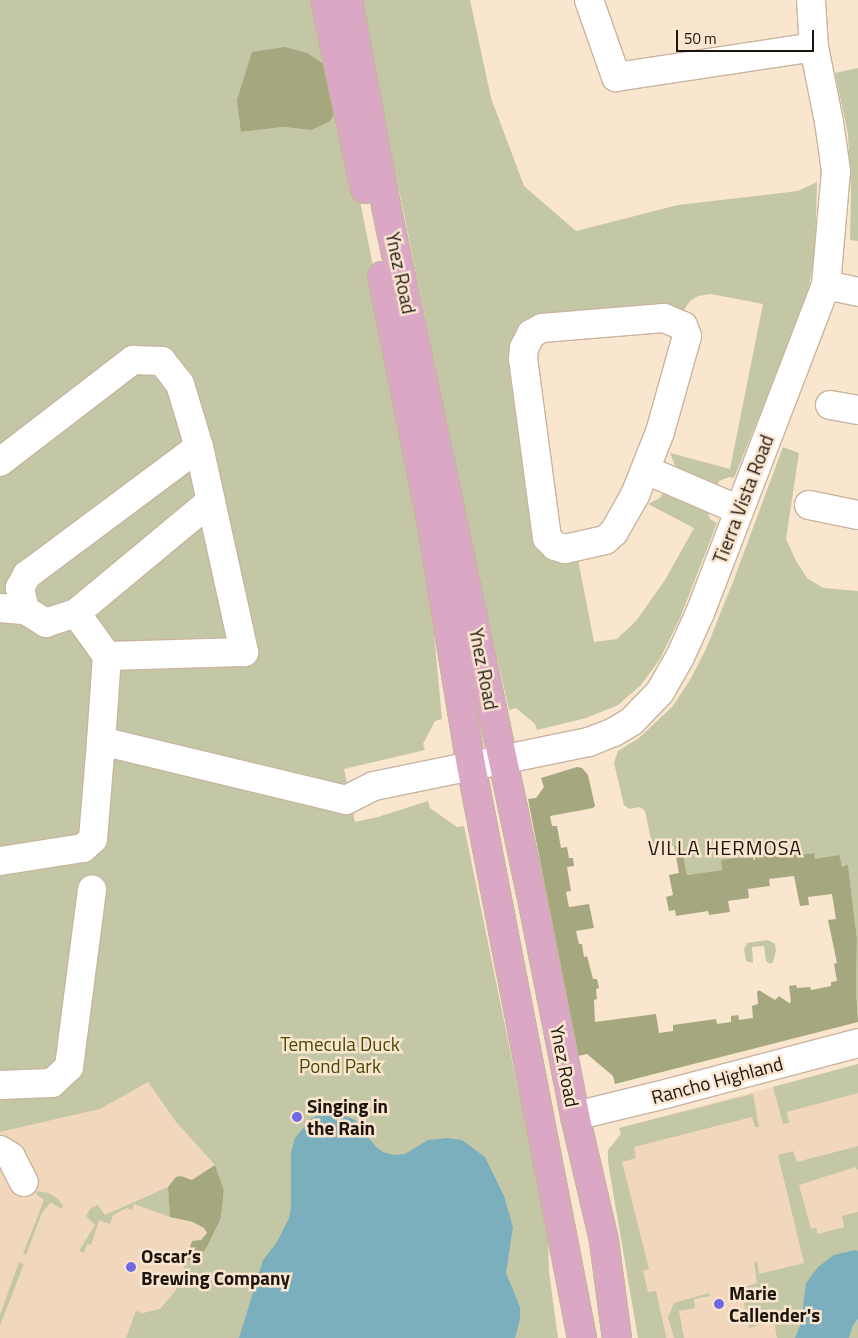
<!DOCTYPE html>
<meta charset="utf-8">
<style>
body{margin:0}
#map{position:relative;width:858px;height:1338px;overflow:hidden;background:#fae5cf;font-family:"Titillium Web",sans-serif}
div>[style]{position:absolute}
.built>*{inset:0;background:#f1d7bb}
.green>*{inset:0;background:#c3c7a5}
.forest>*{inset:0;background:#a5a87e}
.water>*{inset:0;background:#7bafbe}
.roads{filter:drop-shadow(1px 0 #c8b49f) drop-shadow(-1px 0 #c8b49f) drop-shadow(0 1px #c8b49f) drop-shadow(0 -1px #c8b49f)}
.minor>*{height:28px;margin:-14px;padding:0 14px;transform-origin:14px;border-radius:14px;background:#fff}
.major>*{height:28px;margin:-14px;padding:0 14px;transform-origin:14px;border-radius:14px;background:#daa7c5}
.dots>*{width:14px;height:14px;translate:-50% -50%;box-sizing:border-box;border:2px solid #fae5cf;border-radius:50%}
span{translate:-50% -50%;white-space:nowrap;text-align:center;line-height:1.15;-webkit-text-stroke:5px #fae5cf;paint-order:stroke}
.street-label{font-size:19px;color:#1c150d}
.park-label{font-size:19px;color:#474a00}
.poi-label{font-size:19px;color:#1c150d;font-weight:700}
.left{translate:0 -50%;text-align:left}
.neighbourhood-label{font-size:20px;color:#1c150d;letter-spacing:1px}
.scale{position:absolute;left:676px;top:30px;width:138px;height:22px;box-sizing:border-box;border:2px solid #1c150d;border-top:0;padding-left:6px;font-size:15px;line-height:18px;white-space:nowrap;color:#1c150d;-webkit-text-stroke:4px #fae5cf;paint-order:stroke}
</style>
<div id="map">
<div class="built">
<i style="clip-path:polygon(858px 1064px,858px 1338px,638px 1338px,608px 1162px,608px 1150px,621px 1134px,619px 1128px)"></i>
<i style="clip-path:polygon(148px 1082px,176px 1122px,215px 1165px,221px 1218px,180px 1301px,145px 1338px,0 1338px,0 1132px,100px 1109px)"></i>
</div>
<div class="green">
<i style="clip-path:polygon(0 0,316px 0,330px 68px,241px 132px,283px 127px,311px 130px,341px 105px,423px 518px,442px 719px,435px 721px,423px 744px,425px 750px,344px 769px,355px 822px,378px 817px,428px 801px,430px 808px,457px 827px,464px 826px,548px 1234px,549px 1272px,558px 1338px,126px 1338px,136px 1311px,143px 1313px,160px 1309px,176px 1290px,187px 1257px,191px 1262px,195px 1262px,207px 1247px,221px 1218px,224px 1190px,215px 1165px,176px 1122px,148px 1082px,100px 1109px,0 1132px)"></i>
<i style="clip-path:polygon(360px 0,470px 0,491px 98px,524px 186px,576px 231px,678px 205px,798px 191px,817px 182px,815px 253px,809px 286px,801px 312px,734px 478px,729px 477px,719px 481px,717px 487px,672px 469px,675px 465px,670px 453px,730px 469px,763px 304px,711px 294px,698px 296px,690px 301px,670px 331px,543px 337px,537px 343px,536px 370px,510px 376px,522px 463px,531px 462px,537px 527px,578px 560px,594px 642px,617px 639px,636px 621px,665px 580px,694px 528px,648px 504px,660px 498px,663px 493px,711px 508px,708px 513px,710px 519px,717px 523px,680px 618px,660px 659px,641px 685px,618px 705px,586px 718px,537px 730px,535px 724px,516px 708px,509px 710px,476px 565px)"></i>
<i style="clip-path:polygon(858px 68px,858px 241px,850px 240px,851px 190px,848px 134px,835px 73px)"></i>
<i style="clip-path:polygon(783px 447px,799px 453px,786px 539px,796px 561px,807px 578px,823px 588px,858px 591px,858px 1011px,856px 987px,857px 939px,848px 866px,815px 859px,813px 853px,789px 857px,788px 851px,766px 854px,764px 848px,744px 850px,744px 857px,722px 870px,687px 875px,681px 845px,653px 849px,645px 811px,640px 807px,629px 809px,624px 805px,614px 763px,618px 751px,639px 738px,672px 707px,690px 680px,706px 649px,733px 582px)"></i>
<i style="clip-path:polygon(768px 940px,775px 944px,776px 950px,773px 962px,770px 964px,766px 961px,764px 946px,752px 947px,753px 963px,746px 961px,744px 949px,747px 943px)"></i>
<i style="clip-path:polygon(858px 1064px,858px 1093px,787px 1112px,789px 1123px,783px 1124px,773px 1087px)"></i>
<i style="clip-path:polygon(753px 1094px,759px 1127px,755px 1127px,752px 1117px,634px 1147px,636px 1158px,622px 1162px,649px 1269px,643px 1271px,648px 1292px,656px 1291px,666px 1336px,666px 1338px,638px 1338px,608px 1162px,608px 1150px,621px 1134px,619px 1128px)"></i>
<i style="clip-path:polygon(858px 1146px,858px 1170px,855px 1167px,799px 1185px,811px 1229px,816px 1228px,818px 1234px,844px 1227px,842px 1216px,858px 1212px,858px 1338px,777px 1338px,774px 1321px,749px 1328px,741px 1288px,757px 1283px,754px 1262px,757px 1261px,759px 1274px,804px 1263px,778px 1155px,793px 1151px,797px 1162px)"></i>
<i style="clip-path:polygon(168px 1187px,170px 1217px,134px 1204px,132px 1210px,127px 1208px,113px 1215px,110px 1224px,99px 1220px,91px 1245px,87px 1244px,84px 1253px,79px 1251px,95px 1225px,86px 1216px,91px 1208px,98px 1205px,105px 1215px)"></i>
<i style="clip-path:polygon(37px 1191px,49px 1193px,58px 1199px,63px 1205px,61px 1209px,51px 1202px,42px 1213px,26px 1255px,23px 1254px,44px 1200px,36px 1194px)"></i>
<i style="clip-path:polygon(19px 1262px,24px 1264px,0 1325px,0 1315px)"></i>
<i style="clip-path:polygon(709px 1293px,710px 1296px,694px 1299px,695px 1308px,679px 1311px,684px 1338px,674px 1338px,668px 1317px,674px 1303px)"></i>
</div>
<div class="forest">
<i style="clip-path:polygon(285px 47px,307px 53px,330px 68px,341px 105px,329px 122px,311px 130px,283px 127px,241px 132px,237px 100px,252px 52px)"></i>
<i style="clip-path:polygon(577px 767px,582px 768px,588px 775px,595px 806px,593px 808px,550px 816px,552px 826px,557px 826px,561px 848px,567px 847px,569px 858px,573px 858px,574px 866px,567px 867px,571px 891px,566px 892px,569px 907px,589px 904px,594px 928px,576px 931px,579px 944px,582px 944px,584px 957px,587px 956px,593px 979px,597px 979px,599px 988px,596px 989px,597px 999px,594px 1000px,595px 1022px,656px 1014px,659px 1033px,673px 1031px,673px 1025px,716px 1019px,717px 1024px,731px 1022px,731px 1016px,738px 1015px,739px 1020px,753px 1018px,752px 1006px,758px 1004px,757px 992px,759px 990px,775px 1000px,779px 996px,789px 1003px,791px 1002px,789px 986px,796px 985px,797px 988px,810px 987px,811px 990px,831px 986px,831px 982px,837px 981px,834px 964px,837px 963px,828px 920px,836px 919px,832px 894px,808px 897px,809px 905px,800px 906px,794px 876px,769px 879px,770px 886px,748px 889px,749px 898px,728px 901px,730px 912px,709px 915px,708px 911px,676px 916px,675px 910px,669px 911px,666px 897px,673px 895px,669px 875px,679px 873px,674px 846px,681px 844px,687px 875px,722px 870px,721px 860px,744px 857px,743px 850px,764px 848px,766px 854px,788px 851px,790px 856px,814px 853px,815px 859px,839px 855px,842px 866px,848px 865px,857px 939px,856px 987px,858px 1022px,615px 1084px,613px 1076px,587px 1054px,578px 1056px,528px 799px,536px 798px,544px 787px,541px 778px)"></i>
<i style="clip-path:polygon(215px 1165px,224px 1190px,221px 1218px,207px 1247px,197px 1260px,191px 1262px,187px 1257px,192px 1241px,201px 1240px,207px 1233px,204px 1228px,193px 1222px,170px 1217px,168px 1187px,176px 1177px,181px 1176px,192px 1180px)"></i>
</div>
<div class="water">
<i style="clip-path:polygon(335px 1112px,355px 1120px,376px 1147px,383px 1152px,393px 1155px,405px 1154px,428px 1140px,448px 1138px,462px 1140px,485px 1157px,504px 1196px,513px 1227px,506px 1273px,520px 1307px,520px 1319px,515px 1338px,239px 1338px,263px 1260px,277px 1242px,289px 1218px,291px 1207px,291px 1152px,295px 1138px,312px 1118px,324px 1113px)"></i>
<i style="clip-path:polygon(855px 1250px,858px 1251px,858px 1319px,853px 1325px,849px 1338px,795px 1338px,801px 1323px,806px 1283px,818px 1267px,834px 1255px)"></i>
</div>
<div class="roads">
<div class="minor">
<i style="left:589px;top:0;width:82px;rotate:70.7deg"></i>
<i style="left:616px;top:77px;width:200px;rotate:-8.6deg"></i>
<i style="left:826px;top:285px;width:33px;rotate:12deg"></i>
<i style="left:664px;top:318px;width:21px;rotate:23deg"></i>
<i style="left:683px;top:326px;width:11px;rotate:68deg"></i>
<i style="left:687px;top:336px;width:100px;rotate:105.7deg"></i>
<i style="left:660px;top:432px;width:68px;rotate:111.6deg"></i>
<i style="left:635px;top:495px;width:43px;rotate:119.6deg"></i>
<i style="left:614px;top:532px;width:12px;rotate:138deg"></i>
<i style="left:605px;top:540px;width:41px;rotate:167.3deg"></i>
<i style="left:565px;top:549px;width:10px;rotate:-163deg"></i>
<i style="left:555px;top:546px;width:11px;rotate:-135deg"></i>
<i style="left:547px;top:538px;width:181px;rotate:-97.6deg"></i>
<i style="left:523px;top:359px;width:11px;rotate:-85deg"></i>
<i style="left:524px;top:348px;width:16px;rotate:-63deg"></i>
<i style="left:531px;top:334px;width:13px;rotate:-29deg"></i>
<i style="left:542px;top:328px;width:122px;rotate:-4.7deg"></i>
<i style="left:830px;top:405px;width:28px;rotate:10deg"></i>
<i style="left:0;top:462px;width:168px;rotate:-37.5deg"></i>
<i style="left:133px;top:360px;width:29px;rotate:2deg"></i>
<i style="left:162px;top:361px;width:29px;rotate:52deg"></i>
<i style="left:180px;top:384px;width:66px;rotate:73.2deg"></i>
<i style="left:199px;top:447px;width:210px;rotate:77.6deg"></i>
<i style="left:244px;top:652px;width:137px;rotate:178.3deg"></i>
<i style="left:107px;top:656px;width:85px;rotate:94deg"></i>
<i style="left:101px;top:741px;width:252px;rotate:13.5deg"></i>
<i style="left:346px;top:800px;width:31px;rotate:-27deg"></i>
<i style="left:374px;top:786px;width:219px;rotate:-11.6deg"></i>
<i style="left:589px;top:742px;width:27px;rotate:-22deg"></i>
<i style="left:614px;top:732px;width:21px;rotate:-31deg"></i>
<i style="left:632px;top:721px;width:40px;rotate:-46deg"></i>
<i style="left:660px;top:692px;width:40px;rotate:-60.3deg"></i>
<i style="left:680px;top:657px;width:48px;rotate:-65.6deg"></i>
<i style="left:700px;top:613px;width:351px;rotate:-69deg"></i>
<i style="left:826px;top:285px;width:114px;rotate:-85deg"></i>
<i style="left:836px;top:171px;width:49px;rotate:-98.1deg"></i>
<i style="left:829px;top:122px;width:76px;rotate:-101.3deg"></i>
<i style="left:814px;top:47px;width:47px;rotate:-93.7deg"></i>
<i style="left:646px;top:470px;width:101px;rotate:23.3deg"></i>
<i style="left:809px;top:505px;width:50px;rotate:11.5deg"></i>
<i style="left:0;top:608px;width:25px;rotate:5deg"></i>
<i style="left:76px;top:613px;width:175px;rotate:-39.7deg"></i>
<i style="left:107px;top:656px;width:53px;rotate:-125.8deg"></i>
<i style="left:76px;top:613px;width:32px;rotate:162deg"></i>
<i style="left:46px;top:623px;width:25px;rotate:-148deg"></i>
<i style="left:25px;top:610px;width:23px;rotate:-103deg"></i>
<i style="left:20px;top:588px;width:15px;rotate:-62deg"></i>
<i style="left:27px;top:575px;width:214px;rotate:-36.7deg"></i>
<i style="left:0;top:861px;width:84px;rotate:-8.9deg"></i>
<i style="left:83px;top:848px;width:13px;rotate:-42deg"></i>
<i style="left:93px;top:839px;width:98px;rotate:-85.3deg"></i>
<i style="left:0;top:1085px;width:52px;rotate:-2.2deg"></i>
<i style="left:52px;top:1083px;width:23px;rotate:-43deg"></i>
<i style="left:69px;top:1067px;width:179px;rotate:-82.6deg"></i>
<i style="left:575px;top:1116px;width:97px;rotate:-13.7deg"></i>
<i style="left:669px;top:1093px;width:196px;rotate:-14.8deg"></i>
<i style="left:0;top:1150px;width:13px;rotate:32deg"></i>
<i style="left:11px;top:1157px;width:28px;rotate:63deg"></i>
</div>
<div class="major">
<i style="left:325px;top:0;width:193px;rotate:78.1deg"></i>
<i style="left:348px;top:0;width:209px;rotate:79.5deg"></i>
<i style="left:386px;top:206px;width:717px;rotate:78.09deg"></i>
<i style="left:534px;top:908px;width:212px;rotate:78.8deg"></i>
<i style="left:575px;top:1116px;width:128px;rotate:76.9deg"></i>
<i style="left:604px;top:1241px;width:98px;rotate:82.4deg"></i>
<i style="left:382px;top:276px;width:244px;rotate:78.6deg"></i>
<i style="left:430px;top:515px;width:253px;rotate:80.7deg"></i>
<i style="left:471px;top:765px;width:584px;rotate:79.04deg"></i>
</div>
</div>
<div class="dots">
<i style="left:297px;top:1117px;background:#6e6ae4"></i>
<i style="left:131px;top:1267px;background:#6e6ae4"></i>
<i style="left:719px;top:1304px;background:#6e6ae4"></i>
</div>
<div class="street-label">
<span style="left:401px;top:273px;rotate:78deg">Ynez Road</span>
<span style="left:743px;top:499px;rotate:-69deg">Tierra Vista Road</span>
<span style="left:484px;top:669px;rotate:79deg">Ynez Road</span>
<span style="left:565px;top:1066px;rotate:79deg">Ynez Road</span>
<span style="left:717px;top:1080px;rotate:-15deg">Rancho Highland</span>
</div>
<div class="park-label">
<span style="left:340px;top:1055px">Temecula Duck<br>Pond Park</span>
</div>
<div class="poi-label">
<span class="left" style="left:307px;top:1117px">Singing in<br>the Rain</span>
<span class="left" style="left:141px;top:1267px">Oscar’s<br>Brewing Company</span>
<span class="left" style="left:729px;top:1304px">Marie<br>Callender's</span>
</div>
<div class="neighbourhood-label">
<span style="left:725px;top:847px">VILLA HERMOSA</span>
</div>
<div class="scale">50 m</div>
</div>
